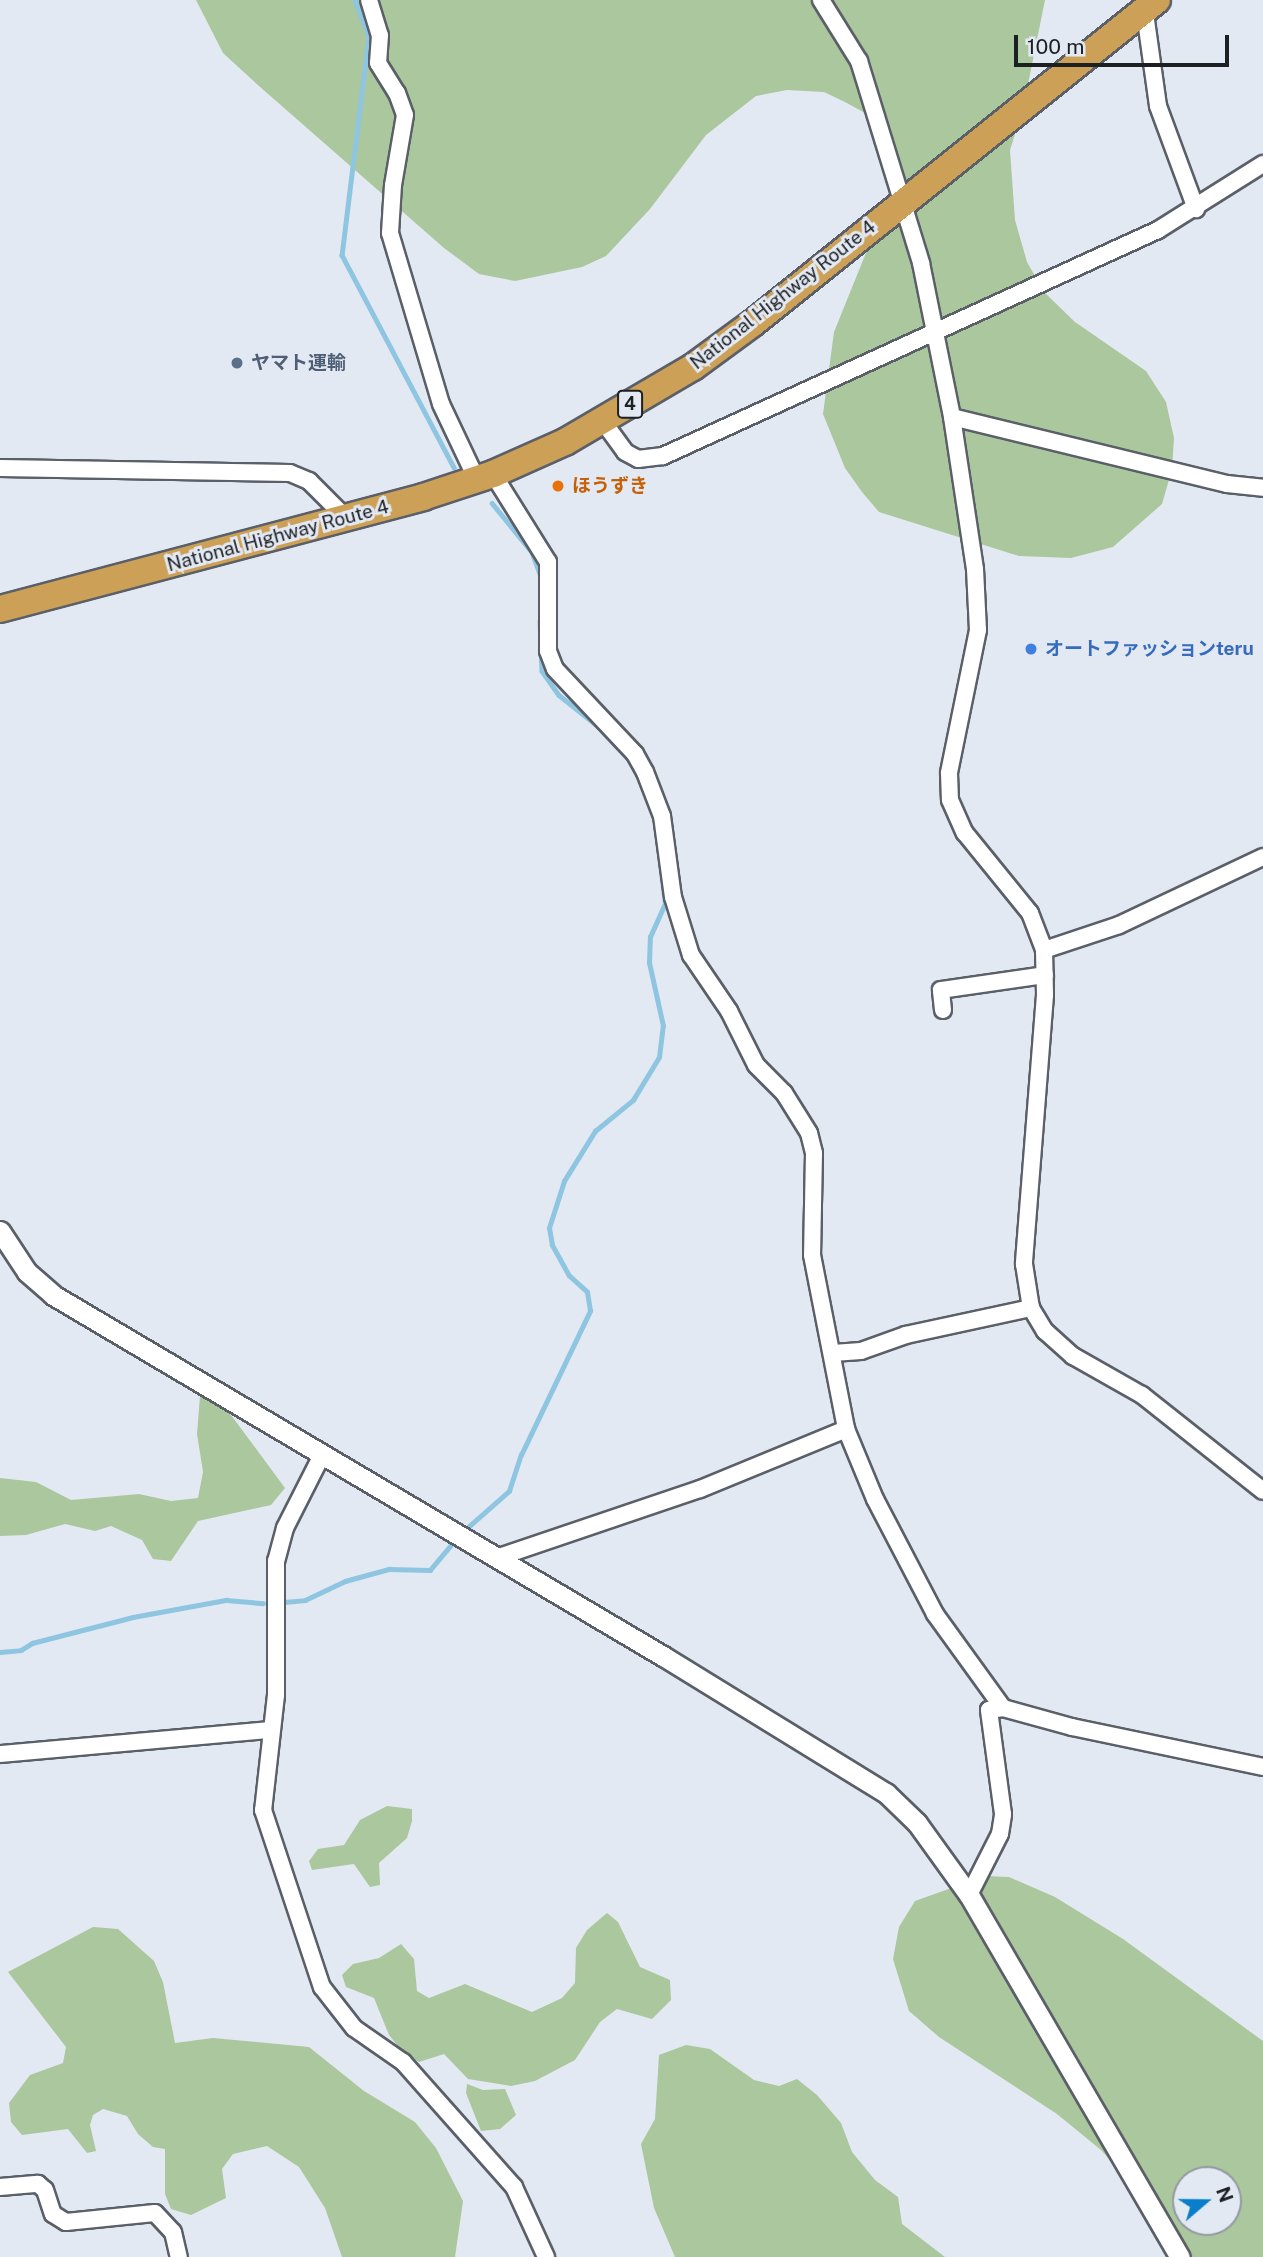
<!DOCTYPE html>
<meta charset="utf-8">
<style>
body{margin:0}
#map{position:relative;width:1263px;height:2257px;overflow:hidden;background:#e3e9f3;font-family:"Public Sans","Noto Sans JP",sans-serif}
div>[style]{position:absolute}
.green>*{inset:0;background:#aac79d}
.stream>*{height:4.5px;margin:-2.25px;padding:0 2.25px;transform-origin:2.25px;border-radius:2.25px;background:#8ec5e0}
.roads{filter:drop-shadow(2px 0 #5a5f68) drop-shadow(-2px 0 #5a5f68) drop-shadow(0 2px #5a5f68) drop-shadow(0 -2px #5a5f68)}
.minor>*{height:16px;margin:-8px;padding:0 8px;transform-origin:8px;border-radius:8px;background:#fff}
.tertiary>*{height:19px;margin:-9.5px;padding:0 9.5px;transform-origin:9.5px;border-radius:9.5px;background:#fff}
.trunk>*{height:26px;margin:-13px;padding:0 13px;transform-origin:13px;border-radius:13px;background:#cca057}
.dots>*{width:19px;height:19px;translate:-50% -50%;box-sizing:border-box;border:4px solid #e3e9f3;border-radius:50%}
span{translate:-50% -50%;white-space:nowrap;text-align:center;line-height:1.15;-webkit-text-stroke:6px #e3e9f3;paint-order:stroke}
.shield-label span{padding:2px 5px;background:#e3e9f3;border:2px solid;border-radius:5px;-webkit-text-stroke-width:0}
.shield-label{font-size:18px;color:#1d2023;font-weight:700}
.street-label{font-size:19px;color:#1d2023}
.service-label{font-size:19px;color:#4e5e75;font-weight:700}
.left{translate:0 -50%;text-align:left}
.food-label{font-size:19px;color:#c56008;font-weight:700}
.shop-label{font-size:19px;color:#366cbe;font-weight:700}
.north{position:absolute;left:1172px;top:2166px;width:70px;height:70px;box-sizing:border-box;background:#e3e9f3;border:2px solid #9499a0;border-radius:50%;rotate:70deg;font-size:19px;font-weight:700;line-height:28px;text-align:center;color:#1d2023}
.north::after{content:'';display:block;margin:auto;width:24px;height:32px;background:#087fc8;clip-path:polygon(50% 0,100% 100%,50% 72%,0 100%)}
.scale{position:absolute;left:1014px;top:35px;width:215px;height:32px;box-sizing:border-box;border:4px solid #1d2023;border-top:0;padding-left:9px;font-size:21px;line-height:24px;white-space:nowrap;color:#1d2023;-webkit-text-stroke:5px #e3e9f3;paint-order:stroke}
</style>
<div id="map">
<div class="green">
<i style="clip-path:polygon(196px 0,1045px 0,1023px 109px,1010px 150px,1015px 220px,1027px 262px,1044px 292px,1075px 322px,1146px 371px,1166px 402px,1174px 438px,1172px 469px,1162px 504px,1113px 547px,1071px 558px,1019px 556px,879px 512px,862px 492px,845px 468px,823px 414px,834px 332px,891px 191px,865px 113px,845px 102px,824px 92px,787px 90px,756px 96px,706px 135px,650px 209px,606px 256px,582px 267px,515px 281px,479px 274px,444px 248px,259px 86px,223px 53px)"></i>
<i style="clip-path:polygon(200px 1396px,228px 1411px,285px 1488px,271px 1505px,198px 1521px,171px 1561px,153px 1559px,142px 1540px,111px 1526px,95px 1531px,65px 1524px,26px 1535px,0 1536px,0 1478px,36px 1482px,71px 1500px,139px 1494px,171px 1501px,198px 1498px,203px 1472px,197px 1434px)"></i>
<i style="clip-path:polygon(387px 1806px,412px 1809px,412px 1821px,407px 1838px,379px 1863px,380px 1885px,370px 1887px,354px 1864px,312px 1870px,309px 1861px,318px 1849px,344px 1845px,360px 1820px)"></i>
<i style="clip-path:polygon(evenodd,985px 1876px,1009px 1877px,1055px 1897px,1123px 1939px,1263px 2041px,1263px 2257px,1191px 2257px,1162px 2217px,1101px 2150px,1057px 2114px,939px 2037px,909px 2011px,893px 1959px,899px 1927px,915px 1901px,985px 1876px,1186px 2180px,1228px 2180px,1228px 2222px,1186px 2222px,1186px 2180px)"></i>
<i style="clip-path:polygon(607px 1913px,618px 1922px,640px 1967px,670px 1980px,671px 2000px,652px 2019px,617px 2009px,600px 2022px,575px 2060px,535px 2081px,511px 2086px,468px 2079px,444px 2054px,419px 2062px,402px 2051px,389px 2035px,374px 1998px,346px 1987px,342px 1975px,353px 1964px,379px 1958px,401px 1944px,414px 1959px,417px 1991px,429px 1998px,465px 1984px,532px 2012px,562px 1998px,575px 1983px,576px 1948px,587px 1930px)"></i>
<i style="clip-path:polygon(93px 1927px,118px 1929px,154px 1961px,163px 1982px,175px 2043px,213px 2038px,309px 2047px,364px 2091px,415px 2122px,436px 2148px,463px 2201px,455px 2257px,342px 2257px,325px 2208px,299px 2167px,267px 2146px,233px 2154px,222px 2169px,226px 2198px,191px 2215px,171px 2209px,165px 2194px,165px 2149px,153px 2147px,138px 2134px,127px 2116px,103px 2109px,93px 2115px,90px 2125px,96px 2151px,87px 2153px,68px 2129px,22px 2135px,11px 2122px,9px 2103px,30px 2075px,63px 2063px,66px 2047px,8px 1972px)"></i>
<i style="clip-path:polygon(686px 2045px,710px 2049px,754px 2080px,779px 2086px,797px 2079px,817px 2095px,841px 2123px,852px 2152px,875px 2180px,898px 2197px,902px 2224px,945px 2257px,675px 2257px,654px 2208px,641px 2144px,655px 2119px,659px 2055px)"></i>
<i style="clip-path:polygon(467px 2084px,483px 2090px,505px 2089px,516px 2115px,500px 2129px,481px 2131px,466px 2093px)"></i>
</div>
<div class="stream">
<i style="left:355px;top:0;width:39px;rotate:69deg"></i>
<i style="left:369px;top:36px;width:221px;rotate:97deg"></i>
<i style="left:342px;top:255px;width:240px;rotate:62.2deg"></i>
<i style="left:492px;top:503px;width:63px;rotate:50.8deg"></i>
<i style="left:532px;top:552px;width:27px;rotate:70deg"></i>
<i style="left:540px;top:621px;width:50px;rotate:87.7deg"></i>
<i style="left:542px;top:671px;width:29px;rotate:55deg"></i>
<i style="left:559px;top:695px;width:51px;rotate:38.7deg"></i>
<i style="left:467px;top:1528px;width:56px;rotate:-41.4deg"></i>
<i style="left:509px;top:1491px;width:38px;rotate:-72deg"></i>
<i style="left:521px;top:1455px;width:160px;rotate:-64.4deg"></i>
<i style="left:590px;top:1311px;width:19px;rotate:-99deg"></i>
<i style="left:587px;top:1292px;width:24px;rotate:-138deg"></i>
<i style="left:569px;top:1276px;width:35px;rotate:-119deg"></i>
<i style="left:552px;top:1245px;width:17px;rotate:-100deg"></i>
<i style="left:549px;top:1228px;width:49px;rotate:-72.3deg"></i>
<i style="left:564px;top:1181px;width:59px;rotate:-58.2deg"></i>
<i style="left:595px;top:1131px;width:49px;rotate:-39.2deg"></i>
<i style="left:633px;top:1100px;width:50px;rotate:-58.8deg"></i>
<i style="left:659px;top:1057px;width:31px;rotate:-83deg"></i>
<i style="left:663px;top:1026px;width:65px;rotate:-102.5deg"></i>
<i style="left:649px;top:963px;width:26px;rotate:-88deg"></i>
<i style="left:650px;top:937px;width:36px;rotate:-66deg"></i>
<i style="left:665px;top:904px;width:82px;rotate:-97deg"></i>
<i style="left:284px;top:1602px;width:21px;rotate:-5deg"></i>
<i style="left:305px;top:1600px;width:44px;rotate:-25.4deg"></i>
<i style="left:345px;top:1581px;width:46px;rotate:-15.3deg"></i>
<i style="left:389px;top:1569px;width:41px;rotate:1.4deg"></i>
<i style="left:430px;top:1570px;width:35px;rotate:-50deg"></i>
<i style="left:0;top:1652px;width:21px;rotate:-5deg"></i>
<i style="left:21px;top:1650px;width:13px;rotate:-32deg"></i>
<i style="left:32px;top:1643px;width:104px;rotate:-14.4deg"></i>
<i style="left:133px;top:1617px;width:95px;rotate:-10.4deg"></i>
<i style="left:226px;top:1600px;width:37px;rotate:5deg"></i>
</div>
<div class="roads">
<div class="minor">
<i style="left:369px;top:0;width:37px;rotate:73deg"></i>
<i style="left:380px;top:35px;width:28px;rotate:94deg"></i>
<i style="left:378px;top:63px;width:36px;rotate:58deg"></i>
<i style="left:397px;top:93px;width:23px;rotate:70deg"></i>
<i style="left:405px;top:115px;width:71px;rotate:99.7deg"></i>
<i style="left:393px;top:185px;width:48px;rotate:93.6deg"></i>
<i style="left:390px;top:233px;width:178px;rotate:73.4deg"></i>
<i style="left:441px;top:404px;width:84px;rotate:64.7deg"></i>
<i style="left:821px;top:0;width:72px;rotate:58.1deg"></i>
<i style="left:859px;top:61px;width:211px;rotate:72.9deg"></i>
<i style="left:921px;top:263px;width:157px;rotate:78.6deg"></i>
<i style="left:952px;top:417px;width:154px;rotate:81.4deg"></i>
<i style="left:975px;top:569px;width:61px;rotate:87.2deg"></i>
<i style="left:978px;top:630px;width:146px;rotate:101.5deg"></i>
<i style="left:949px;top:773px;width:27px;rotate:88deg"></i>
<i style="left:950px;top:800px;width:36px;rotate:66deg"></i>
<i style="left:965px;top:833px;width:103px;rotate:50.9deg"></i>
<i style="left:1030px;top:913px;width:40px;rotate:69deg"></i>
<i style="left:1044px;top:950px;width:45px;rotate:88.7deg"></i>
<i style="left:1045px;top:995px;width:270px;rotate:94.5deg"></i>
<i style="left:1024px;top:1264px;width:45px;rotate:81deg"></i>
<i style="left:1031px;top:1308px;width:27px;rotate:59deg"></i>
<i style="left:1045px;top:1331px;width:38px;rotate:42deg"></i>
<i style="left:1073px;top:1356px;width:79px;rotate:29.5deg"></i>
<i style="left:1142px;top:1395px;width:154px;rotate:38.4deg"></i>
<i style="left:1144px;top:6px;width:101px;rotate:82deg"></i>
<i style="left:1158px;top:106px;width:110px;rotate:69.7deg"></i>
<i style="left:952px;top:417px;width:283px;rotate:13.7deg"></i>
<i style="left:1227px;top:484px;width:36px;rotate:6deg"></i>
<i style="left:602px;top:420px;width:39px;rotate:54deg"></i>
<i style="left:625px;top:452px;width:15px;rotate:28deg"></i>
<i style="left:638px;top:459px;width:25px;rotate:-7deg"></i>
<i style="left:663px;top:456px;width:544px;rotate:-24.54deg"></i>
<i style="left:1158px;top:230px;width:124px;rotate:-32.2deg"></i>
<i style="left:0;top:468px;width:290px;rotate:1deg"></i>
<i style="left:290px;top:473px;width:21px;rotate:23deg"></i>
<i style="left:309px;top:481px;width:54px;rotate:45deg"></i>
<i style="left:493px;top:474px;width:104px;rotate:58deg"></i>
<i style="left:548px;top:562px;width:89px;rotate:90deg"></i>
<i style="left:548px;top:651px;width:19px;rotate:69deg"></i>
<i style="left:555px;top:669px;width:117px;rotate:46.7deg"></i>
<i style="left:635px;top:754px;width:21px;rotate:61deg"></i>
<i style="left:645px;top:772px;width:47px;rotate:68.9deg"></i>
<i style="left:662px;top:816px;width:82px;rotate:82.3deg"></i>
<i style="left:673px;top:897px;width:61px;rotate:72.8deg"></i>
<i style="left:691px;top:955px;width:68px;rotate:55.8deg"></i>
<i style="left:729px;top:1011px;width:60px;rotate:63.4deg"></i>
<i style="left:756px;top:1065px;width:40px;rotate:45deg"></i>
<i style="left:784px;top:1093px;width:47px;rotate:58deg"></i>
<i style="left:809px;top:1133px;width:21px;rotate:76deg"></i>
<i style="left:814px;top:1153px;width:102px;rotate:91.1deg"></i>
<i style="left:812px;top:1255px;width:177px;rotate:78.9deg"></i>
<i style="left:846px;top:1429px;width:76px;rotate:67.5deg"></i>
<i style="left:875px;top:1499px;width:130px;rotate:62.4deg"></i>
<i style="left:935px;top:1614px;width:116px;rotate:54.1deg"></i>
<i style="left:1044px;top:950px;width:79px;rotate:-18.4deg"></i>
<i style="left:1119px;top:925px;width:159px;rotate:-25.3deg"></i>
<i style="left:943px;top:1010px;width:20px;rotate:-96deg"></i>
<i style="left:941px;top:990px;width:105px;rotate:-8.2deg"></i>
<i style="left:833px;top:1353px;width:28px;rotate:-4deg"></i>
<i style="left:861px;top:1351px;width:48px;rotate:-19.6deg"></i>
<i style="left:906px;top:1335px;width:128px;rotate:-12.2deg"></i>
<i style="left:322px;top:1455px;width:82px;rotate:116.9deg"></i>
<i style="left:285px;top:1528px;width:34px;rotate:105deg"></i>
<i style="left:276px;top:1561px;width:134px;rotate:90deg"></i>
<i style="left:276px;top:1695px;width:116px;rotate:96.4deg"></i>
<i style="left:263px;top:1810px;width:187px;rotate:71.6deg"></i>
<i style="left:322px;top:1987px;width:52px;rotate:52deg"></i>
<i style="left:354px;top:2028px;width:60px;rotate:34.8deg"></i>
<i style="left:403px;top:2062px;width:167px;rotate:48.4deg"></i>
<i style="left:514px;top:2187px;width:77px;rotate:65.4deg"></i>
<i style="left:496px;top:1558px;width:215px;rotate:-18.7deg"></i>
<i style="left:700px;top:1489px;width:158px;rotate:-22.3deg"></i>
<i style="left:0;top:1754px;width:272px;rotate:-5.1deg"></i>
<i style="left:969px;top:1895px;width:68px;rotate:-63.1deg"></i>
<i style="left:1000px;top:1834px;width:20px;rotate:-81deg"></i>
<i style="left:1003px;top:1814px;width:105px;rotate:-97.7deg"></i>
<i style="left:989px;top:1710px;width:14px;rotate:-8deg"></i>
<i style="left:1003px;top:1708px;width:72px;rotate:15.4deg"></i>
<i style="left:1072px;top:1727px;width:195px;rotate:11.8deg"></i>
<i style="left:0;top:2187px;width:38px;rotate:-5deg"></i>
<i style="left:38px;top:2184px;width:9px;rotate:41deg"></i>
<i style="left:45px;top:2190px;width:25px;rotate:72deg"></i>
<i style="left:53px;top:2214px;width:15px;rotate:32deg"></i>
<i style="left:66px;top:2222px;width:89px;rotate:-5.8deg"></i>
<i style="left:155px;top:2213px;width:26px;rotate:47deg"></i>
<i style="left:173px;top:2232px;width:26px;rotate:77deg"></i>
</div>
<div class="tertiary">
<i style="left:0;top:1231px;width:49px;rotate:56.6deg"></i>
<i style="left:27px;top:1272px;width:35px;rotate:41deg"></i>
<i style="left:53px;top:1295px;width:709px;rotate:30.62deg"></i>
<i style="left:663px;top:1656px;width:262px;rotate:31.6deg"></i>
<i style="left:886px;top:1793px;width:43px;rotate:44.1deg"></i>
<i style="left:917px;top:1823px;width:89px;rotate:54.2deg"></i>
<i style="left:969px;top:1895px;width:419px;rotate:59.8deg"></i>
</div>
<div class="trunk">
<i style="left:0;top:609px;width:438px;rotate:-14.8deg"></i>
<i style="left:423px;top:497px;width:74px;rotate:-18.2deg"></i>
<i style="left:493px;top:474px;width:79px;rotate:-24deg"></i>
<i style="left:565px;top:442px;width:148px;rotate:-30.4deg"></i>
<i style="left:693px;top:367px;width:74px;rotate:-36.3deg"></i>
<i style="left:753px;top:323px;width:517px;rotate:-38.64deg"></i>
</div>
</div>
<div class="dots">
<i style="left:237px;top:363px;background:#5c6f8a"></i>
<i style="left:558px;top:486px;background:#e8710a"></i>
<i style="left:1031px;top:649px;background:#3f7fe0"></i>
</div>
<div class="shield-label">
<span style="left:630px;top:404px">4</span>
</div>
<div class="street-label">
<span style="left:783px;top:295px;rotate:-38deg">National Highway Route 4</span>
<span style="left:278px;top:536px;rotate:-15deg">National Highway Route 4</span>
</div>
<div class="service-label">
<span class="left" style="left:251px;top:363px">ヤマト運輸</span>
</div>
<div class="food-label">
<span class="left" style="left:572px;top:486px">ほうずき</span>
</div>
<div class="shop-label">
<span class="left" style="left:1045px;top:649px">オートファッションteru</span>
</div>
<div class="north">N</div>
<div class="scale">100 m</div>
</div>
